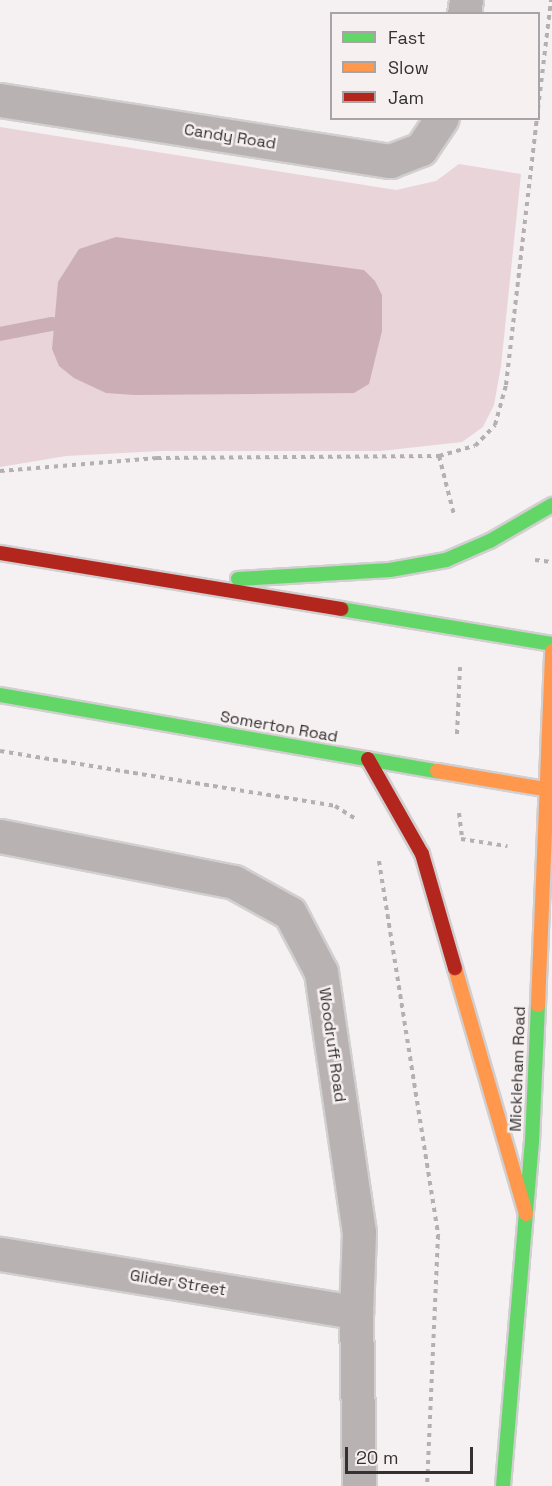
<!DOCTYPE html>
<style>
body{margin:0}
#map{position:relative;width:552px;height:1486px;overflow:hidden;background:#f5f1f2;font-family:"Space Grotesk",sans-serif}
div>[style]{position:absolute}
.green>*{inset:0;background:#e8d4d9}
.water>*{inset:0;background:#ccafb6}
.stream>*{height:14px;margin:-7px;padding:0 7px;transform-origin:7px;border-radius:7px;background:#ccafb6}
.path>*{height:4px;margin-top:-2px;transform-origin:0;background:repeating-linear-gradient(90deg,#b4afb0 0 4.5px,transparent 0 9px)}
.roads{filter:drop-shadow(2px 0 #d1cfcf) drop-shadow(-2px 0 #d1cfcf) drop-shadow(0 2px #d1cfcf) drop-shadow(0 -2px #d1cfcf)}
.street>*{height:33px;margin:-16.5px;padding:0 16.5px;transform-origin:16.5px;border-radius:16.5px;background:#b8b2b3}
.fast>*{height:14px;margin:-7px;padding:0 7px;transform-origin:7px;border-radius:7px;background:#63d668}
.slow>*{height:14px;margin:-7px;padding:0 7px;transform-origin:7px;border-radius:7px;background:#ff974d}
.jam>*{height:14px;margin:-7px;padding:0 7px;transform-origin:7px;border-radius:7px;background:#b3261e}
span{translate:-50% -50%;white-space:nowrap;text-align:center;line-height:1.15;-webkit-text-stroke:5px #f6f0f1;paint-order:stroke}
.street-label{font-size:16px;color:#343132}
.legend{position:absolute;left:330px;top:12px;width:210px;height:108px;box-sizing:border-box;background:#f6f0f1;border:2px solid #a8a4a5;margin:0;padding:8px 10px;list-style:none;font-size:18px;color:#343132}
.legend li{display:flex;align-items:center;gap:12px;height:30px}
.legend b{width:30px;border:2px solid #a8a4a5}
.scale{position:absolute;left:345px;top:1447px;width:128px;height:27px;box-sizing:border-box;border:3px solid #343132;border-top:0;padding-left:8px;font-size:18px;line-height:21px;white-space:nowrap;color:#343132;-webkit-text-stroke:4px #f6f0f1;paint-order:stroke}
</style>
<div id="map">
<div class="green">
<i style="clip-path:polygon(0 127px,396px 190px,436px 181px,459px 164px,521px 174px,501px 366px,494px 405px,483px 427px,462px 442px,381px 451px,161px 451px,66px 456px,0 467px)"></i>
</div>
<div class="water">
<i style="clip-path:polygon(116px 237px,364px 270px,375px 281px,382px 295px,382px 331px,369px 384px,354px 393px,134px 395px,106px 393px,74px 378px,59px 366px,52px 349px,58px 282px,79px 249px)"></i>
</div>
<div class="stream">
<i style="left:0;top:334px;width:53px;rotate:-10.9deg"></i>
</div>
<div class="path">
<i style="left:538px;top:109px;width:110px;rotate:-83.2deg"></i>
<i style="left:439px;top:456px;width:61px;rotate:75.7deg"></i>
<i style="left:0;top:471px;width:158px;rotate:-4.7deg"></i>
<i style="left:157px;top:458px;width:282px;rotate:-0.4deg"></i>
<i style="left:439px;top:456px;width:37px;rotate:-16deg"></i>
<i style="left:475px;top:446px;width:29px;rotate:-46deg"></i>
<i style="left:495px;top:425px;width:41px;rotate:-74.6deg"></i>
<i style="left:506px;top:385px;width:269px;rotate:-83.4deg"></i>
<i style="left:535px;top:560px;width:17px;rotate:7deg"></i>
<i style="left:457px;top:734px;width:67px;rotate:-87.4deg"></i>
<i style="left:0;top:751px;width:339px;rotate:9.3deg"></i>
<i style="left:335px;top:806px;width:26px;rotate:32deg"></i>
<i style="left:459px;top:813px;width:25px;rotate:83deg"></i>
<i style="left:461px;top:839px;width:47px;rotate:8.7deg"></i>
<i style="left:379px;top:861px;width:379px;rotate:81deg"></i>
<i style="left:438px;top:1235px;width:251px;rotate:92.5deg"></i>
</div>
<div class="roads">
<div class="street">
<i style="left:464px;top:14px;width:14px;rotate:-82deg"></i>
<i style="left:0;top:100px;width:395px;rotate:8.9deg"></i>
<i style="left:390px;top:161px;width:33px;rotate:-21deg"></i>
<i style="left:421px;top:149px;width:37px;rotate:-56deg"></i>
<i style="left:0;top:836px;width:238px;rotate:11.1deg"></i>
<i style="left:234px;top:882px;width:64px;rotate:29deg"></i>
<i style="left:290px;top:913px;width:67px;rotate:62.3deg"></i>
<i style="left:321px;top:972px;width:263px;rotate:81.7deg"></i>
<i style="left:359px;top:1232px;width:80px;rotate:92.1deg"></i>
<i style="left:356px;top:1312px;width:174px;rotate:89deg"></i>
<i style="left:0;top:1254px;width:361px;rotate:9.3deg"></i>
</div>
<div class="fast">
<i style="left:238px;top:579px;width:152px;rotate:-3.4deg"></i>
<i style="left:390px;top:570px;width:57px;rotate:-10.1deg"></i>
<i style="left:446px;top:560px;width:48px;rotate:-23.4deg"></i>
<i style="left:490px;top:541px;width:72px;rotate:-30.1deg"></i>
<i style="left:341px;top:609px;width:214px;rotate:9.4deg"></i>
<i style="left:0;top:695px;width:444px;rotate:9.9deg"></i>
<i style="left:503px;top:1486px;width:345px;rotate:-85.2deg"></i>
<i style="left:532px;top:1142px;width:137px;rotate:-87.5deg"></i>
</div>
<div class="slow">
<i style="left:437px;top:771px;width:109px;rotate:9.5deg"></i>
<i style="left:455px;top:968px;width:256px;rotate:73.9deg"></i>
<i style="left:538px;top:1005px;width:354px;rotate:-87.7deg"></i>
</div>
<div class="jam">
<i style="left:0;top:553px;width:346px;rotate:9.3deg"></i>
<i style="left:368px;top:759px;width:109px;rotate:60.4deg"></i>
<i style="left:422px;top:854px;width:119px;rotate:73.9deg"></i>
</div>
</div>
<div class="street-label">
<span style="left:230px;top:137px;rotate:9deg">Candy Road</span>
<span style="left:279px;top:727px;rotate:10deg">Somerton Road</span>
<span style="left:332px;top:1045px;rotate:82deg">Woodruff Road</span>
<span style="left:518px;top:1069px;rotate:-88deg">Mickleham Road</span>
<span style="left:178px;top:1283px;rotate:9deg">Glider Street</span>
</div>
<ul class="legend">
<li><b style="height:8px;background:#63d668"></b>Fast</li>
<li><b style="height:8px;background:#ff974d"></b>Slow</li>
<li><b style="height:8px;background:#b3261e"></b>Jam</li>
</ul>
<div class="scale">20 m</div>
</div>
